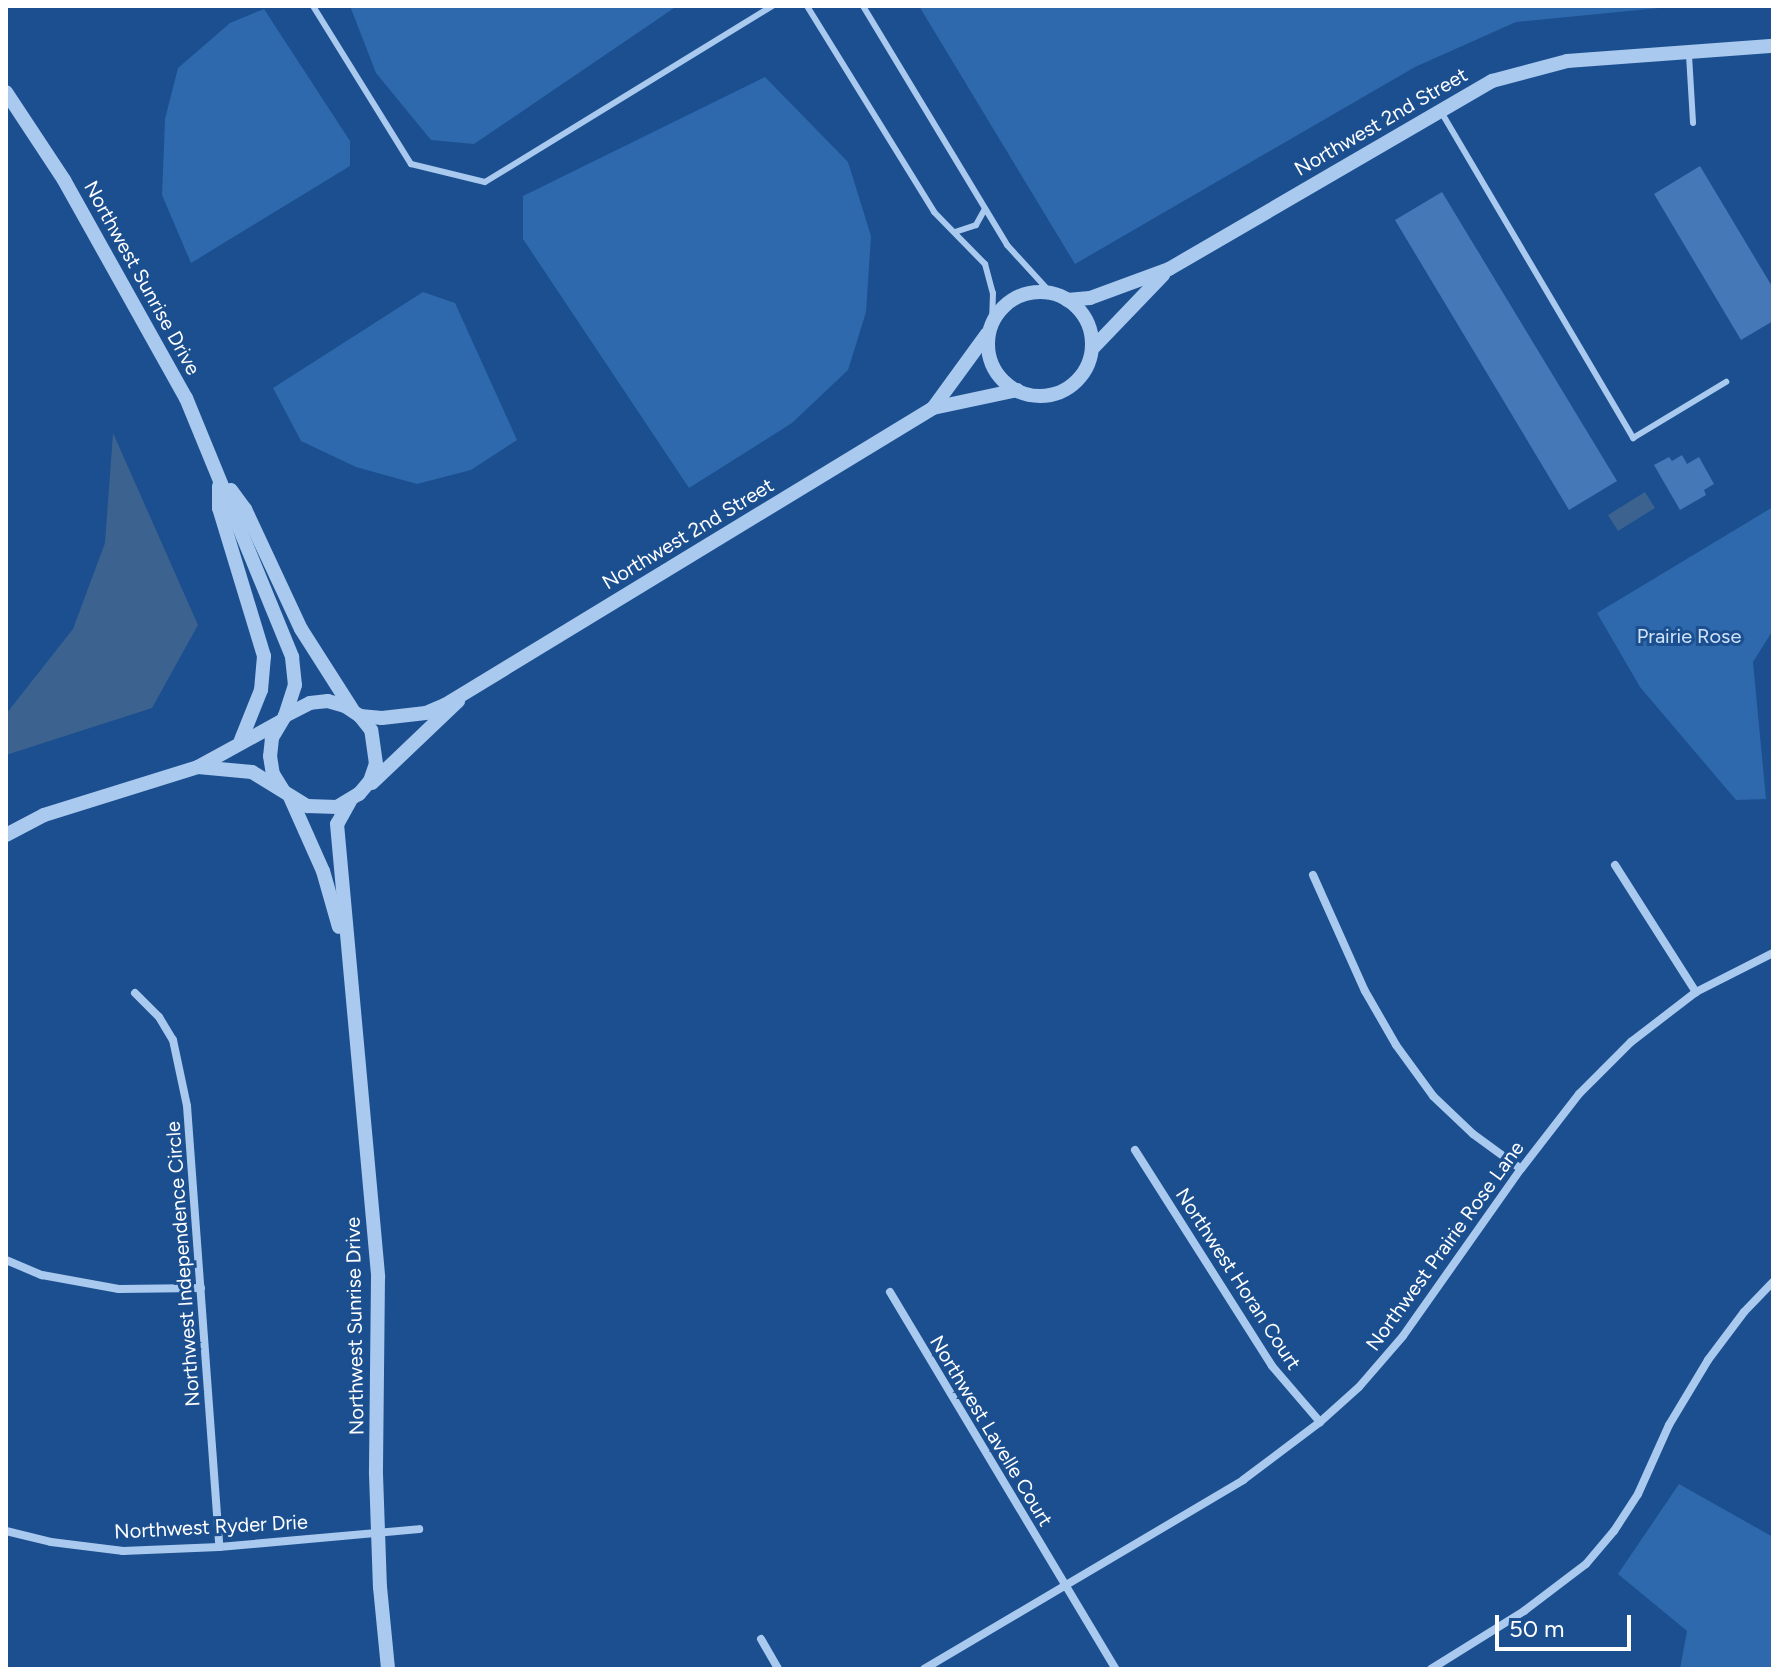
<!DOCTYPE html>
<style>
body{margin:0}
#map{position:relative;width:1779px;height:1675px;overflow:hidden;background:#1b4f8f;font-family:Figtree,sans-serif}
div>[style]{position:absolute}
.green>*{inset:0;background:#2e69ad}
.water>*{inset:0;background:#3c6290}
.building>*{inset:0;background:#4478b7}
.service>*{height:6px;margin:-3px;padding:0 3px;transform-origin:3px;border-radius:3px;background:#a9c9ee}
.minor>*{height:8px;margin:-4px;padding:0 4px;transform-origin:4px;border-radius:4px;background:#a9c9ee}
.tertiary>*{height:14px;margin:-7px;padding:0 7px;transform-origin:7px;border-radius:7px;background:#a9c9ee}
.tertiary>.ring{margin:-7px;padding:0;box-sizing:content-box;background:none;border:14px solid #a9c9ee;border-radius:50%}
span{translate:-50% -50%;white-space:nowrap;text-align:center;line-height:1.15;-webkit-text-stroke:6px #1b4f8f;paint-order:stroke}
.street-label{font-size:20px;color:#fff}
.park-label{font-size:20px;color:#cfe3fa}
.frame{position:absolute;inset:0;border:8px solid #fff;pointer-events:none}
.scale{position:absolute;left:1495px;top:1615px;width:136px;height:36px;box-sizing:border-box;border:4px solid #fff;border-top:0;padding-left:10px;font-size:24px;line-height:28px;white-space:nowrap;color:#fff;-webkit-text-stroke:6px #1b4f8f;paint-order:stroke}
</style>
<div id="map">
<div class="green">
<i style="clip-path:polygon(350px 6px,677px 6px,474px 144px,431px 140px,376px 73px)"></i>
<i style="clip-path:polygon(919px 6px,1680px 6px,1516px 22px,1415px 67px,1075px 264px)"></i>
<i style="clip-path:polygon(264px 9px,350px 141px,350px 166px,191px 263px,162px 195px,165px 119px,178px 68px,230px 23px)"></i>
<i style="clip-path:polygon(765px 77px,848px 162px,871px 236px,866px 312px,848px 370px,792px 423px,689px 488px,523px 239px,523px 196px)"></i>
<i style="clip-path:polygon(423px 292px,455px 303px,517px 440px,471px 470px,417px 484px,356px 467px,301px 441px,273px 388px)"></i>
<i style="clip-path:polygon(1773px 507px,1773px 630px,1753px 662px,1766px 799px,1736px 800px,1640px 687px,1597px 613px)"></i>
<i style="clip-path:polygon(1679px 1484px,1773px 1537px,1773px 1669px,1680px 1669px,1687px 1631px,1618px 1574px)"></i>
</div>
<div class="water">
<i style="clip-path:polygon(113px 433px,198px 625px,152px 708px,6px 755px,6px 714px,73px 629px,105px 543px)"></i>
<i style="clip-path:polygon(1645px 492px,1655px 508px,1618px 531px,1608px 515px)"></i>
</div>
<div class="building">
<i style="clip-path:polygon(1700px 166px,1773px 288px,1773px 321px,1741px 340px,1654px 194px)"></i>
<i style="clip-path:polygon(1442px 192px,1617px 481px,1569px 510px,1395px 220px)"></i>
<i style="clip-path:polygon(1682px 455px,1687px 464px,1699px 457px,1714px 484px,1704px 490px,1706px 495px,1680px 510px,1654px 465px,1669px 457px,1672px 461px)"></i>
</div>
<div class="service">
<i style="left:313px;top:6px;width:186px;rotate:58.2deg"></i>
<i style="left:411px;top:164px;width:76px;rotate:13.7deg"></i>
<i style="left:485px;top:182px;width:337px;rotate:-31.5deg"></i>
<i style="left:807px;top:6px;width:242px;rotate:58.3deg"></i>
<i style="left:934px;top:212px;width:73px;rotate:45.6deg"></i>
<i style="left:985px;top:264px;width:30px;rotate:75deg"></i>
<i style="left:993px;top:293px;width:29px;rotate:92deg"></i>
<i style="left:863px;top:6px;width:279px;rotate:58.9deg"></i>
<i style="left:1007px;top:245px;width:65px;rotate:47.5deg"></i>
<i style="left:1689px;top:55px;width:68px;rotate:86.6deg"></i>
<i style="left:1440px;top:110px;width:381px;rotate:59.5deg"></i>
<i style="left:1633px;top:438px;width:109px;rotate:-31.1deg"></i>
<i style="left:955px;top:232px;width:22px;rotate:-18deg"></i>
<i style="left:976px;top:225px;width:18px;rotate:-61deg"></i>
</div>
<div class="minor">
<i style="left:1615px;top:865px;width:151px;rotate:57.5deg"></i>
<i style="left:1313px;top:875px;width:127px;rotate:65.9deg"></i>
<i style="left:1365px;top:991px;width:62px;rotate:60.1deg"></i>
<i style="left:1396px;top:1045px;width:63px;rotate:54deg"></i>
<i style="left:1433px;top:1096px;width:55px;rotate:43.5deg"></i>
<i style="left:1473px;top:1134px;width:59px;rotate:36.1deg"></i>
<i style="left:135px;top:993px;width:34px;rotate:45deg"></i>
<i style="left:159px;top:1017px;width:27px;rotate:59deg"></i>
<i style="left:173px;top:1040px;width:67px;rotate:78deg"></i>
<i style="left:187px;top:1106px;width:442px;rotate:85.8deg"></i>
<i style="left:1135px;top:1150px;width:256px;rotate:57.6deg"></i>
<i style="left:1272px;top:1366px;width:74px;rotate:49.4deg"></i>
<i style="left:6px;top:1260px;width:39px;rotate:23deg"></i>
<i style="left:42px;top:1275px;width:78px;rotate:10.3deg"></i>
<i style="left:119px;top:1289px;width:82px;rotate:-0.7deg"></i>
<i style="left:890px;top:1292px;width:440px;rotate:59.1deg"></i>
<i style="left:6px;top:1531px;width:46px;rotate:13.7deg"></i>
<i style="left:51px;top:1542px;width:73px;rotate:7.1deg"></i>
<i style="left:123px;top:1551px;width:96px;rotate:-2.4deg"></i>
<i style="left:219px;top:1547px;width:201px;rotate:-5.1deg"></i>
<i style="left:761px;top:1639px;width:34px;rotate:60deg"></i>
<i style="left:924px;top:1669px;width:371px;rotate:-30.6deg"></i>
<i style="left:1243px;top:1480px;width:96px;rotate:-37deg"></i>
<i style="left:1320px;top:1422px;width:52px;rotate:-41.9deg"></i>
<i style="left:1359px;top:1387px;width:67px;rotate:-49.2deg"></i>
<i style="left:1403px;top:1336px;width:204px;rotate:-54.8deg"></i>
<i style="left:1521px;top:1169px;width:95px;rotate:-52.3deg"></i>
<i style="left:1579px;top:1094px;width:74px;rotate:-45deg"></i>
<i style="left:1631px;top:1042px;width:82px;rotate:-37.6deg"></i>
<i style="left:1696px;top:992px;width:86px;rotate:-26.9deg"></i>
<i style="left:1431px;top:1669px;width:110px;rotate:-31.9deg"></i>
<i style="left:1524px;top:1611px;width:78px;rotate:-37.2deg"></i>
<i style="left:1586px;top:1564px;width:43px;rotate:-49.7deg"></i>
<i style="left:1614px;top:1531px;width:44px;rotate:-57deg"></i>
<i style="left:1638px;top:1494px;width:76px;rotate:-65.8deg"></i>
<i style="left:1669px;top:1425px;width:76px;rotate:-59deg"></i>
<i style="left:1708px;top:1360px;width:60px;rotate:-53.1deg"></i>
<i style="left:1744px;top:1312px;width:42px;rotate:-46deg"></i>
</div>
<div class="tertiary">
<i style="left:6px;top:92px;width:105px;rotate:56.6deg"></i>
<i style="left:64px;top:180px;width:250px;rotate:60.8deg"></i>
<i style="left:186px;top:398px;width:280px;rotate:67.7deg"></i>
<i style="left:292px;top:657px;width:28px;rotate:84deg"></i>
<i style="left:295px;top:685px;width:33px;rotate:108deg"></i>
<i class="ring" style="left:988px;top:292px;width:90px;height:90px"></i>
<i style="left:1067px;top:300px;width:23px;rotate:-5deg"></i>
<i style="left:1090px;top:298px;width:84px;rotate:-20.2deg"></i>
<i style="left:1169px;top:269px;width:374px;rotate:-30.2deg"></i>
<i style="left:1492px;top:81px;width:78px;rotate:-14.9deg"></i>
<i style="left:1567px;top:61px;width:207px;rotate:-4.2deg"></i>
<i style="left:1092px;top:349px;width:103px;rotate:-46.2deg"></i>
<i style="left:933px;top:408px;width:92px;rotate:-53.9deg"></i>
<i style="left:219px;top:486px;width:22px;rotate:90deg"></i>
<i style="left:219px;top:508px;width:155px;rotate:73.1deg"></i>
<i style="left:264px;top:656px;width:34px;rotate:95deg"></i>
<i style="left:261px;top:690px;width:54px;rotate:111.8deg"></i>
<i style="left:231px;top:490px;width:24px;rotate:54deg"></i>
<i style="left:245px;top:509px;width:132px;rotate:65deg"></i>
<i style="left:301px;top:629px;width:95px;rotate:57.5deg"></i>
<i style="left:360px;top:716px;width:22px;rotate:5deg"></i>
<i style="left:382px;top:718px;width:44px;rotate:-6.5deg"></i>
<i style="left:426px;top:713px;width:21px;rotate:-23deg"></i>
<i style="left:445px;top:705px;width:571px;rotate:-31.32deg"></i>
<i style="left:933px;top:408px;width:86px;rotate:-12.1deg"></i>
<i style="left:198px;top:767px;width:54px;rotate:5.3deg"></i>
<i style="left:252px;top:772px;width:65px;rotate:31.7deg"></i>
<i style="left:307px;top:806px;width:30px;rotate:2deg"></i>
<i style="left:337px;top:807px;width:26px;rotate:-31deg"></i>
<i style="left:359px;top:794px;width:17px;rotate:-50deg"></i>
<i style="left:370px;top:781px;width:18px;rotate:-71deg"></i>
<i style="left:376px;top:764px;width:34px;rotate:-98deg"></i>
<i style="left:371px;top:730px;width:18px;rotate:-128deg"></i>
<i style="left:360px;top:716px;width:18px;rotate:-146deg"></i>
<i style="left:345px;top:706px;width:18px;rotate:-164deg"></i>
<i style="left:328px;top:701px;width:18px;rotate:174deg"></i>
<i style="left:310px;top:703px;width:28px;rotate:153deg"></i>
<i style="left:285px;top:716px;width:26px;rotate:121deg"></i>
<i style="left:272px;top:738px;width:18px;rotate:96deg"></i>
<i style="left:270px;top:756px;width:18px;rotate:81deg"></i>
<i style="left:273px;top:774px;width:19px;rotate:58deg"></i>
<i style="left:372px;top:783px;width:119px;rotate:-43.6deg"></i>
<i style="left:290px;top:797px;width:81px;rotate:66deg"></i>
<i style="left:323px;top:871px;width:58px;rotate:74.1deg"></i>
<i style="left:350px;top:801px;width:26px;rotate:119deg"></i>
<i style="left:337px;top:824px;width:455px;rotate:84.8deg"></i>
<i style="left:378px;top:1277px;width:197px;rotate:90.6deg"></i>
<i style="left:376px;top:1474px;width:113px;rotate:88deg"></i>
<i style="left:380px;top:1587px;width:82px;rotate:84.4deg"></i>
<i style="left:6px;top:835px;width:43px;rotate:-27.8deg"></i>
<i style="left:44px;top:815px;width:161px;rotate:-17.3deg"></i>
<i style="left:198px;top:767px;width:94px;rotate:-28.8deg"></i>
</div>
<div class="street-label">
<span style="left:1381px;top:122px;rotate:-30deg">Northwest 2nd Street</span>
<span style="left:142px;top:278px;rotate:61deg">Northwest Sunrise Drive</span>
<span style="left:688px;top:534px;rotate:-31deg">Northwest 2nd Street</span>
<span style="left:1445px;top:1246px;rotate:-54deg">Northwest Prairie Rose Lane</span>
<span style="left:183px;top:1264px;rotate:-94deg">Northwest Independence Circle</span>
<span style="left:1238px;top:1279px;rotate:57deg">Northwest Horan Court</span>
<span style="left:355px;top:1326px;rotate:-91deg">Northwest Sunrise Drive</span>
<span style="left:991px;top:1431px;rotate:59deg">Northwest Lavelle Court</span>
<span style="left:211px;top:1527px;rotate:-3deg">Northwest Ryder Drie</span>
</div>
<div class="park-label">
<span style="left:1689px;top:636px">Prairie Rose</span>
</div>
<div class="frame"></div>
<div class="scale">50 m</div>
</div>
